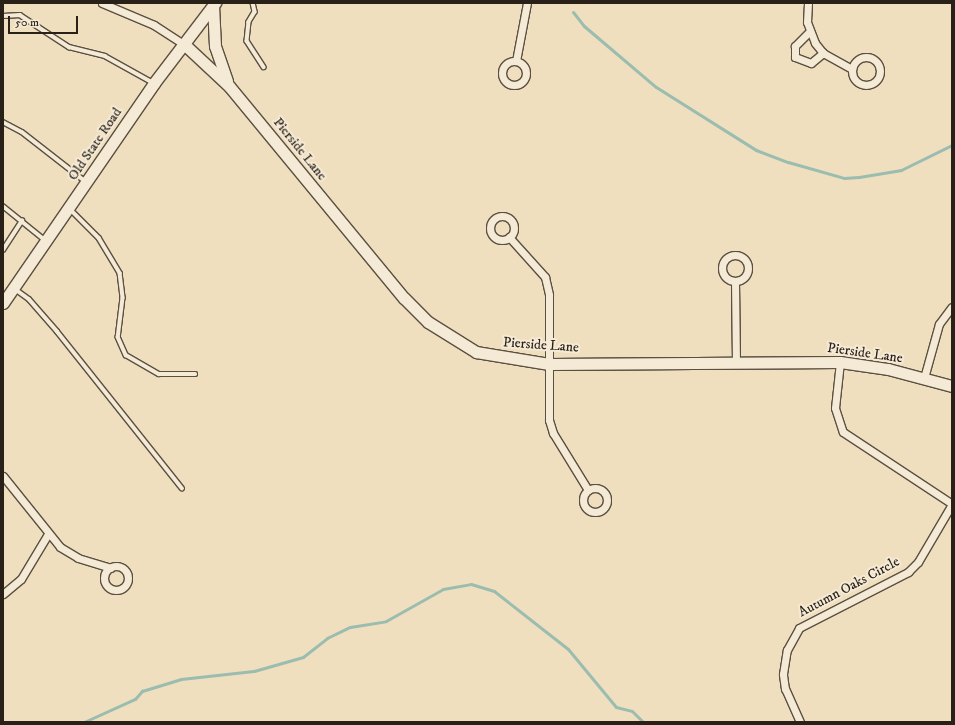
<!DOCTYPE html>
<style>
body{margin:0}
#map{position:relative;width:955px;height:725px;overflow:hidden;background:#efdfbe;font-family:"IM FELL DW Pica",serif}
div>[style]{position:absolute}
.stream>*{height:3px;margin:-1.5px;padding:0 1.5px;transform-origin:1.5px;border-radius:1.5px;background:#9abdb0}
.roads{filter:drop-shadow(1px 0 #5a5042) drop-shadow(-1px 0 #5a5042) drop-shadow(0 1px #5a5042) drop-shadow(0 -1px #5a5042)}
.lane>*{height:3.5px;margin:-1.75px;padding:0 1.75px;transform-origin:1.75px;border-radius:1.75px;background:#f5ead5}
.street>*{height:7px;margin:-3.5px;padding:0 3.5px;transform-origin:3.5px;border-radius:3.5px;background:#f5ead5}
.street>.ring{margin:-3.5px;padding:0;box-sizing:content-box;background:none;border:7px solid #f5ead5;border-radius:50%}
.secondary>*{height:11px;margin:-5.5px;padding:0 5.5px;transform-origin:5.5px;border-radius:5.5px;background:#f5ead5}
span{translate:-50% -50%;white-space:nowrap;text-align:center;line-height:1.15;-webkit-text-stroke:4px #f5ead5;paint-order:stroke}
.street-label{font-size:14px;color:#292118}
.frame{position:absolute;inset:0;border:4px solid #292118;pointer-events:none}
.scale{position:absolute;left:8px;top:16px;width:70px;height:18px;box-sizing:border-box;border:2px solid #292118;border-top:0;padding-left:5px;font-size:12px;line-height:14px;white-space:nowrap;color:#292118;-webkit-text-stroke:3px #f5ead5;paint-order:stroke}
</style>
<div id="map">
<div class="stream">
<i style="left:573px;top:12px;width:18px;rotate:52deg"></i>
<i style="left:584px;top:26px;width:94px;rotate:40.3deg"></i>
<i style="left:656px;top:87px;width:118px;rotate:32.2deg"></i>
<i style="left:756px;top:150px;width:34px;rotate:21deg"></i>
<i style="left:788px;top:162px;width:58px;rotate:15.9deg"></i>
<i style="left:844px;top:178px;width:15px;rotate:-4deg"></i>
<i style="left:859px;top:177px;width:43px;rotate:-9.5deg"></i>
<i style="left:901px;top:170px;width:57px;rotate:-26.1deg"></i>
<i style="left:84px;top:722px;width:56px;rotate:-24.3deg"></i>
<i style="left:135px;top:699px;width:11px;rotate:-49deg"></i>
<i style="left:142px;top:691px;width:41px;rotate:-17.1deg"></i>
<i style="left:181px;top:679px;width:73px;rotate:-6.3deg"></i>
<i style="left:254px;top:671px;width:51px;rotate:-15.9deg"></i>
<i style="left:303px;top:657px;width:31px;rotate:-38deg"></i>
<i style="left:327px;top:638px;width:25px;rotate:-26deg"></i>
<i style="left:350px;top:627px;width:36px;rotate:-9deg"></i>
<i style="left:386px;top:621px;width:65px;rotate:-29.3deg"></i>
<i style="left:443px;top:589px;width:28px;rotate:-10deg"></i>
<i style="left:471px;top:584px;width:24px;rotate:17deg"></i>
<i style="left:494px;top:591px;width:94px;rotate:38.1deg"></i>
<i style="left:568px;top:649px;width:75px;rotate:50.4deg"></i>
<i style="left:616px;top:707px;width:16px;rotate:14deg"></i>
<i style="left:632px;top:711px;width:16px;rotate:45deg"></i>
</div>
<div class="roads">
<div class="lane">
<i style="left:253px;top:3px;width:9px;rotate:77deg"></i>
<i style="left:255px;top:12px;width:12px;rotate:121deg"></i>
<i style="left:249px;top:22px;width:19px;rotate:96deg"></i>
<i style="left:247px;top:41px;width:31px;rotate:57deg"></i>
<i style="left:3px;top:16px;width:17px;rotate:-3deg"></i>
<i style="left:20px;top:15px;width:59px;rotate:33.1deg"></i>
<i style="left:69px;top:47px;width:37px;rotate:14deg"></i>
<i style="left:105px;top:56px;width:54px;rotate:29deg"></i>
<i style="left:3px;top:122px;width:21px;rotate:28deg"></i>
<i style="left:22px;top:132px;width:80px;rotate:37.9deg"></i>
<i style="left:3px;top:206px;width:54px;rotate:39deg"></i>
<i style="left:70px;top:209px;width:41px;rotate:45deg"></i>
<i style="left:99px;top:238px;width:41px;rotate:59deg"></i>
<i style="left:120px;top:273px;width:25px;rotate:83deg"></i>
<i style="left:123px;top:298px;width:39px;rotate:97deg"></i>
<i style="left:118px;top:337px;width:20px;rotate:66deg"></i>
<i style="left:126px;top:355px;width:38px;rotate:30deg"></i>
<i style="left:159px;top:374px;width:36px"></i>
<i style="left:3px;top:250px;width:35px;rotate:-57deg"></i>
<i style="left:15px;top:289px;width:17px;rotate:36deg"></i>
<i style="left:29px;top:299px;width:43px;rotate:48.8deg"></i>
<i style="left:57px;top:331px;width:201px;rotate:51.5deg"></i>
</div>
<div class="street">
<i style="left:102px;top:3px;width:56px;rotate:22.9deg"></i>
<i style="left:154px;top:25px;width:37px;rotate:33deg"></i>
<i style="left:808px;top:3px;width:19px;rotate:93deg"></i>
<i style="left:807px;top:22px;width:22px;rotate:69deg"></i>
<i style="left:815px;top:43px;width:13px;rotate:51deg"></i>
<i style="left:823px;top:53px;width:33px;rotate:29deg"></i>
<i style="left:809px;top:32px;width:20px;rotate:135deg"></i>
<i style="left:795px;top:46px;width:11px;rotate:90deg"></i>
<i style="left:795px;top:57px;width:17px;rotate:21deg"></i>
<i style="left:811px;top:63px;width:16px;rotate:-40deg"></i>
<i class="ring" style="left:852px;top:57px;width:21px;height:21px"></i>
<i class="ring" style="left:502px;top:61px;width:17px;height:17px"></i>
<i style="left:516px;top:61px;width:59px;rotate:-79.3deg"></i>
<i class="ring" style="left:490px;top:216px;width:17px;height:17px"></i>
<i style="left:509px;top:237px;width:54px;rotate:48deg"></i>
<i style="left:545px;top:277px;width:18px;rotate:77deg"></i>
<i style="left:549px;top:295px;width:125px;rotate:90deg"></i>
<i style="left:549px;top:420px;width:14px;rotate:73deg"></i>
<i style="left:553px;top:433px;width:67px;rotate:58.4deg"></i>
<i class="ring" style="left:722px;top:255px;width:19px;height:19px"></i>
<i style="left:735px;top:281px;width:80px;rotate:89.3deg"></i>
<i style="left:840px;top:362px;width:46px;rotate:96.2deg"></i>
<i style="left:835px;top:408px;width:25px;rotate:72deg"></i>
<i style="left:843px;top:432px;width:131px;rotate:33.4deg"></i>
<i style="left:924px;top:378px;width:56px;rotate:-74.5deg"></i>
<i style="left:939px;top:324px;width:21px;rotate:-53deg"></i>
<i style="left:3px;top:476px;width:91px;rotate:51.2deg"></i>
<i style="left:60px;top:547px;width:21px;rotate:31deg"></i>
<i style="left:78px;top:558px;width:34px;rotate:17deg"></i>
<i class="ring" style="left:583px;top:488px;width:17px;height:17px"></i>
<i class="ring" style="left:104px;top:566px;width:17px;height:17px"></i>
<i style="left:3px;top:594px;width:23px;rotate:-40deg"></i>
<i style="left:21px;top:579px;width:52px;rotate:-59deg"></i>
<i style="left:800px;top:722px;width:36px;rotate:-114deg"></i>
<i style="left:785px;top:689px;width:15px;rotate:-98deg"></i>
<i style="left:783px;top:674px;width:24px;rotate:-81deg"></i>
<i style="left:787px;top:650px;width:25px;rotate:-61deg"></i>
<i style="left:799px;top:628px;width:123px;rotate:-27.2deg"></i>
<i style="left:908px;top:572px;width:14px;rotate:-45deg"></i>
<i style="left:918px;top:562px;width:67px;rotate:-59.6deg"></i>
</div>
<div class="secondary">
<i style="left:213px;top:5px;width:41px;rotate:87.2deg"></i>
<i style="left:215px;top:46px;width:37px;rotate:71deg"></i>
<i style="left:185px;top:45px;width:60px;rotate:43deg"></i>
<i style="left:229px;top:86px;width:275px;rotate:50.5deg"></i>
<i style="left:404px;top:298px;width:34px;rotate:45deg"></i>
<i style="left:428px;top:322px;width:57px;rotate:32deg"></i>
<i style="left:476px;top:352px;width:74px;rotate:9.3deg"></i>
<i style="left:549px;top:364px;width:291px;rotate:-0.4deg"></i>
<i style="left:840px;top:362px;width:49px;rotate:8.3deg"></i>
<i style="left:888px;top:369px;width:66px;rotate:14.9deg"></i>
<i style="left:3px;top:303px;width:267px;rotate:-55.5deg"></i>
<i style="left:154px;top:83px;width:101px;rotate:-52.7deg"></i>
</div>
</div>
<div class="street-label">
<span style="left:95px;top:144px;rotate:-56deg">Old State Road</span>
<span style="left:300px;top:149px;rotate:51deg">Pierside Lane</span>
<span style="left:541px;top:345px;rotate:4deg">Pierside Lane</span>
<span style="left:865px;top:353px;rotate:8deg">Pierside Lane</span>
<span style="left:849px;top:587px;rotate:-28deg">Autumn Oaks Circle</span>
</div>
<div class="frame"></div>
<div class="scale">50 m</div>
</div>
